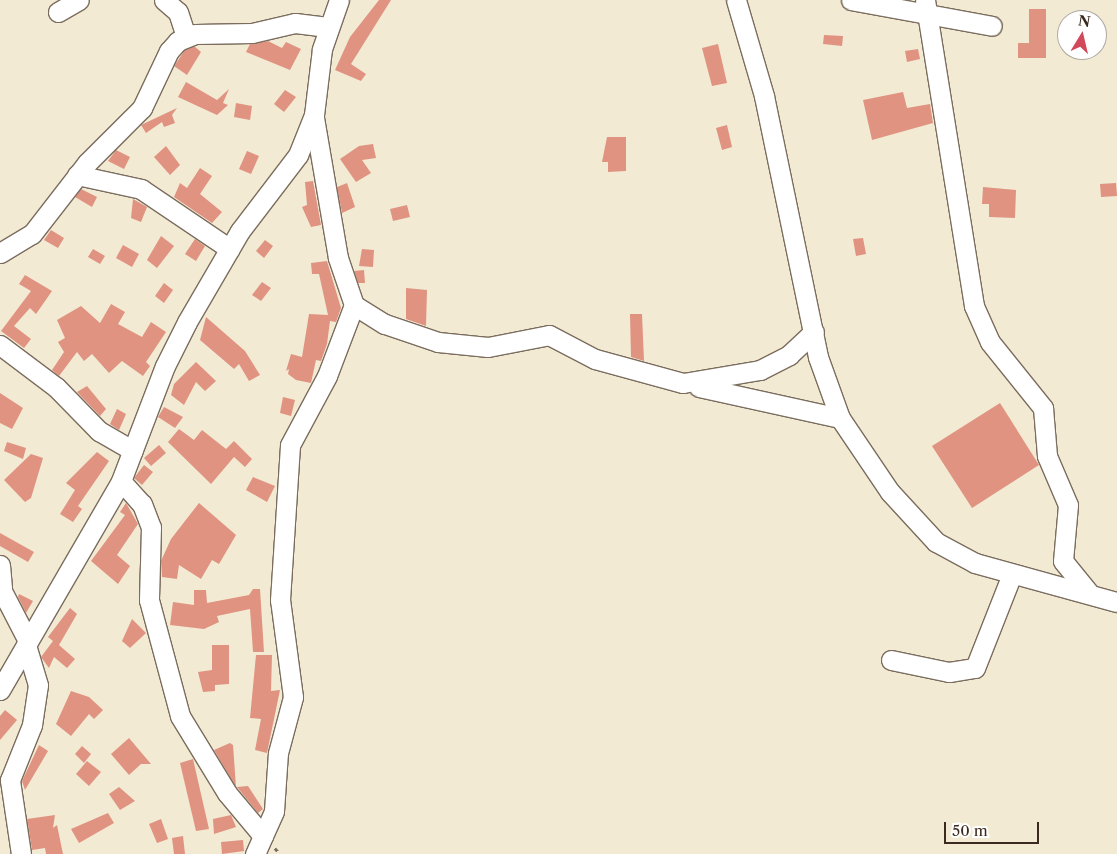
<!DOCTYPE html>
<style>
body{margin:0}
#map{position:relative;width:1117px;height:854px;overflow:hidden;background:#f3ead4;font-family:"Libre Caslon Text",serif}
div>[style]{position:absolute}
.building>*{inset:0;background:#df9380}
.path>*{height:2.5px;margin-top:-1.25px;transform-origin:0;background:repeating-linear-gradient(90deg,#7b6d5e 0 4px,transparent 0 8px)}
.roads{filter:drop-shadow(1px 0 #7b6d5e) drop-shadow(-1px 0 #7b6d5e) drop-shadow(0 1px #7b6d5e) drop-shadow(0 -1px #7b6d5e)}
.minor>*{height:19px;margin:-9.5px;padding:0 9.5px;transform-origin:9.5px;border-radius:9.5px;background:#fff}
span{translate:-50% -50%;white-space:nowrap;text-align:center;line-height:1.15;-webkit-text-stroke:5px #fff;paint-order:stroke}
.north{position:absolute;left:1057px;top:10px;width:50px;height:50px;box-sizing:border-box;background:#fff;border:1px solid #b1aaa5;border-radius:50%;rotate:9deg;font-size:14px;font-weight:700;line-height:20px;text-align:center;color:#3b2a1e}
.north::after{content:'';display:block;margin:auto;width:18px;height:22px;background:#d1495b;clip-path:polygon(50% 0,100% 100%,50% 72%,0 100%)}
.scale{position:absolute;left:944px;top:822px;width:95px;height:22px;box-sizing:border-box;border:2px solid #3b2a1e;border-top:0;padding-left:6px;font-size:15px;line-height:18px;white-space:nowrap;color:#3b2a1e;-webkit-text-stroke:4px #fff;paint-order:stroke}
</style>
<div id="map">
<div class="building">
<i style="clip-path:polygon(379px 0,391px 0,351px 64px,366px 74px,361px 81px,335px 70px,350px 37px)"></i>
<i style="clip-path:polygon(1029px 9px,1046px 9px,1046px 58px,1018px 58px,1018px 43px,1029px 43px)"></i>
<i style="clip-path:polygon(824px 35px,843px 36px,842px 46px,823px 44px)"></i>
<i style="clip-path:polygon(268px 41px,282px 48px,286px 42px,301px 49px,290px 70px,246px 52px,250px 44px)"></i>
<i style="clip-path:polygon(718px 44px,727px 83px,712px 86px,702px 48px)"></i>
<i style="clip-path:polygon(194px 46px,201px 52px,187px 75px,174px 66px,185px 50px)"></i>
<i style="clip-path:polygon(918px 49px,920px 59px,907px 62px,905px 51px)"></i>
<i style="clip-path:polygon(186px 82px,217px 100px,229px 89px,223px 103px,228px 105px,217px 115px,178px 97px)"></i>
<i style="clip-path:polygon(285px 90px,296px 97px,284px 112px,274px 104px)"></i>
<i style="clip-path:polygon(903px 92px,907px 108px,930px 104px,933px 123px,872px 140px,863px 100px)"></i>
<i style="clip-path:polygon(236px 103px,252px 106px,250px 120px,234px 117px)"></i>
<i style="clip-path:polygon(177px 108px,172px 115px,175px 123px,164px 127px,162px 122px,146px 133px,141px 125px)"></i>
<i style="clip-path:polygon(727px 125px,732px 147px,722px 150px,716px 128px)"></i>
<i style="clip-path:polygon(607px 137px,626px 137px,626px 171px,608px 172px,608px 162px,602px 162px)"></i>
<i style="clip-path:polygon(373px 144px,376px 158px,362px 160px,371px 173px,356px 182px,340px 159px,359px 146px)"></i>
<i style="clip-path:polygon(166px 146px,180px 165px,170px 175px,154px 157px)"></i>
<i style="clip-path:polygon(116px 150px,130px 157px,124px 169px,108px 161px)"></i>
<i style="clip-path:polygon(247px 151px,259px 156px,251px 174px,239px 169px)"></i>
<i style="clip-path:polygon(200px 168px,212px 176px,200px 194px,222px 212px,212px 223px,174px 197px,180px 183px,187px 188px)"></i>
<i style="clip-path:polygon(313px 181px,321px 225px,311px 227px,302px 207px,307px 205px,305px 182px)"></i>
<i style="clip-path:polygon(347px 183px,355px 207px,342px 213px,337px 187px)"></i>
<i style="clip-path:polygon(1116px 183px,1117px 196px,1101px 197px,1100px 184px)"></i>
<i style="clip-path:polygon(983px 187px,1016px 190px,1015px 218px,989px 217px,989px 204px,982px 204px)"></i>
<i style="clip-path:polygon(81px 189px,97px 197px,92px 207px,75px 197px)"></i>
<i style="clip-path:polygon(133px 199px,147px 207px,141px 222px,131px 218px)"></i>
<i style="clip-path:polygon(407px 205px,410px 217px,393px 221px,390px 209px)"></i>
<i style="clip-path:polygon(51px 230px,64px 238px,58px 248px,44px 240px)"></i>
<i style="clip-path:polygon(161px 236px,174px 246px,157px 268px,147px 260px)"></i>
<i style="clip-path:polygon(863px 238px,866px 254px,856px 256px,853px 239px)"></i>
<i style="clip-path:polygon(195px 239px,205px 246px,196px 261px,185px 254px)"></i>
<i style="clip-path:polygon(265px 240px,273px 246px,264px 258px,256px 251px)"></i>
<i style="clip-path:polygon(123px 245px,139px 254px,132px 267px,116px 258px)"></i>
<i style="clip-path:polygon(93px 249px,105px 256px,100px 264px,88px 257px)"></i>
<i style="clip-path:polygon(362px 249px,374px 250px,373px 267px,359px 266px)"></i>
<i style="clip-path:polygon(327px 261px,341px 308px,336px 322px,330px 321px,327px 344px,321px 361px,316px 360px,311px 383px,296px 380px,288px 374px,289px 369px,286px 371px,291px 354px,302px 357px,309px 314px,328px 315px,319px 274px,312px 274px,311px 263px)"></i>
<i style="clip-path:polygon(364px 270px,365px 283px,358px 283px,354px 271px)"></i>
<i style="clip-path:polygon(25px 275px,52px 291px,36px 314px,30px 308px,14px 326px,31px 339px,24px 348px,1px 331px,31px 291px,19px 284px)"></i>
<i style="clip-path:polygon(262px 282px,271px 288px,261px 301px,252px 295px)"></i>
<i style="clip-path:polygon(164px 283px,173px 290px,164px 303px,155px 296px)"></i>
<i style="clip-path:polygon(406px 288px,427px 290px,426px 326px,406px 319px)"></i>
<i style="clip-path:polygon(111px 304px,125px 312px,118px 324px,142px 337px,151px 322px,166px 332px,146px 362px,150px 366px,143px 376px,122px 361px,109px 373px,92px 354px,84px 361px,77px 352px,59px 376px,52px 370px,64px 352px,58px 342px,65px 338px,57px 320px,81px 306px,100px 323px)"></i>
<i style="clip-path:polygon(630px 314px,642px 314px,644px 361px,631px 357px)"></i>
<i style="clip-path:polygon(206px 317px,245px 351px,260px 375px,249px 381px,239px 364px,234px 369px,200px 340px)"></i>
<i style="clip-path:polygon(196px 362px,216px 381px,205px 391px,196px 382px,184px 405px,171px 395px,174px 384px)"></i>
<i style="clip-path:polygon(87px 386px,106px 409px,100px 416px,77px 392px)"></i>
<i style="clip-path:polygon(0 393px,23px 408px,12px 429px,0 423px)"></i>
<i style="clip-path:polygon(283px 397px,295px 400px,291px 416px,280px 413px)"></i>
<i style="clip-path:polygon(1000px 403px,1039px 465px,972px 508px,932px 446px)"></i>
<i style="clip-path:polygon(164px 407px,183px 417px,175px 428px,158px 417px)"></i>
<i style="clip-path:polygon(117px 409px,126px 414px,119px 430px,110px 424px)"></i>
<i style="clip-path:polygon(179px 429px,194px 440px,202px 430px,226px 449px,234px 441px,252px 459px,245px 467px,234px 457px,211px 484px,168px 442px)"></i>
<i style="clip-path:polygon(7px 442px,26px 448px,23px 459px,4px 451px)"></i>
<i style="clip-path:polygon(159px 445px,166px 453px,151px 466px,144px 458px)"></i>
<i style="clip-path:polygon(97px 452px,109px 461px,78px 506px,82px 509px,73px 522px,60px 514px,75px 490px,66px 483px)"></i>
<i style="clip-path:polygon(31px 454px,43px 458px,31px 498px,25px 502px,4px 480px)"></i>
<i style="clip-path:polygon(144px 465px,153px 472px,142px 485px,134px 478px)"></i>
<i style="clip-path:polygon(253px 477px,275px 486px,267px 502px,246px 490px)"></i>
<i style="clip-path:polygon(126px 503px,138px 524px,117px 555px,130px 566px,118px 584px,91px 561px,125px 515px,120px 512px)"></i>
<i style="clip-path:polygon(199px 503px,236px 535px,219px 564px,212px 560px,201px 579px,179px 565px,177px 579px,162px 577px,161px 561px,171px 539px)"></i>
<i style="clip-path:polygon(0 533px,34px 552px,28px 562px,0 546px)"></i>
<i style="clip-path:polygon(253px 589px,260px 589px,264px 652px,253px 652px,250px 609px,217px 616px,219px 622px,204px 629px,170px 625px,173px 602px,194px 605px,194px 590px,206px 590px,207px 603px,249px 595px)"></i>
<i style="clip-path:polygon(19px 594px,33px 601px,26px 613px,18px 597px)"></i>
<i style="clip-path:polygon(70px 608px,77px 614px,59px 645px,75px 659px,67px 668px,54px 657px,49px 668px,41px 657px,53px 641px,48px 637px)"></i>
<i style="clip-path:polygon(132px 619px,146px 633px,130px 648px,122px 641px)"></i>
<i style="clip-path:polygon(212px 645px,229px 645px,229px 684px,215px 685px,215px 691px,203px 692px,198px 672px,212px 670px)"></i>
<i style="clip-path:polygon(256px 655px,272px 655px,271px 691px,280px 690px,267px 753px,255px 750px,261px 719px,250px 718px)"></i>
<i style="clip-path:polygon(71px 691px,89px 697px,103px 710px,94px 719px,89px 714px,71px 736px,56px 724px)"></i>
<i style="clip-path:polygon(5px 710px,17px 720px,0 740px,0 716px)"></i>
<i style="clip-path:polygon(129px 738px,151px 764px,141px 764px,129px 775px,111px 754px)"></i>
<i style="clip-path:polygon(230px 743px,233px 745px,236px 787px,214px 750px)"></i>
<i style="clip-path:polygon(39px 745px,48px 751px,25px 790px,22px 781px)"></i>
<i style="clip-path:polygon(82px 746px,91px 754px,84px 763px,75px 754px)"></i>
<i style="clip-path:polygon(193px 759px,209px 829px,196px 831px,180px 763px)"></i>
<i style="clip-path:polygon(87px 761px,101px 772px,89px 786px,76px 774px)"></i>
<i style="clip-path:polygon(248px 786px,263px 809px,258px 813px,237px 787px)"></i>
<i style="clip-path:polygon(119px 787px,135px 801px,120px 810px,109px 794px)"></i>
<i style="clip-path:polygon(108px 813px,114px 823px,79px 843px,71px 829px)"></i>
<i style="clip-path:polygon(55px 815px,53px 828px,57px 825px,63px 854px,46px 854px,45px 848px,32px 850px,27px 819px)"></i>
<i style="clip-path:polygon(231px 815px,236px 827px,214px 834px,213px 819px)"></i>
<i style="clip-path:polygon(161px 819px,168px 839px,157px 843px,149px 824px)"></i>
<i style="clip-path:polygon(183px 836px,185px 854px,174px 854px,172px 838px)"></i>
<i style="clip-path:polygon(243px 840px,244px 851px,222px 854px,221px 842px)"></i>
</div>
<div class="path">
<i style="left:275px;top:848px;width:8px;rotate:50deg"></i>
</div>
<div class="roads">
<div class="minor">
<i style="left:164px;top:0;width:18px;rotate:41deg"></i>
<i style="left:178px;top:12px;width:26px;rotate:72deg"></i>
<i style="left:736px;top:0;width:100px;rotate:73.7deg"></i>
<i style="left:764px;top:96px;width:267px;rotate:78.3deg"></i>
<i style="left:818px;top:357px;width:65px;rotate:70.2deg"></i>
<i style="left:840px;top:418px;width:89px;rotate:56deg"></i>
<i style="left:890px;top:492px;width:68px;rotate:47.4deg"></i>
<i style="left:936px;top:542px;width:44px;rotate:28.3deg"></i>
<i style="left:975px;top:563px;width:147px;rotate:15.4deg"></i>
<i style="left:851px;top:0;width:143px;rotate:10.4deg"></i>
<i style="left:925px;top:0;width:310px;rotate:80.9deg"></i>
<i style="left:974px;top:306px;width:39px;rotate:66deg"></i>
<i style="left:990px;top:342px;width:85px;rotate:51.2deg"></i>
<i style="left:1043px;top:408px;width:48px;rotate:85.2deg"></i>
<i style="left:1047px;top:456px;width:53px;rotate:66.8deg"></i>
<i style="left:1068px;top:505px;width:56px;rotate:95.1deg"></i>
<i style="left:1063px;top:561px;width:41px;rotate:50.9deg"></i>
<i style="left:58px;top:12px;width:24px;rotate:-30deg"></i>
<i style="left:77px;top:175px;width:66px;rotate:12.3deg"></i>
<i style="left:141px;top:189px;width:107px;rotate:34deg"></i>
<i style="left:0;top:253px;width:37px;rotate:-31deg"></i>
<i style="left:32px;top:234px;width:90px;rotate:-52.2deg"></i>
<i style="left:87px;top:163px;width:78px;rotate:-45deg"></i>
<i style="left:142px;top:108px;width:63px;rotate:-64.7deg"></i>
<i style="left:169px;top:51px;width:13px;rotate:-48deg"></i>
<i style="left:178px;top:41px;width:18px;rotate:-22deg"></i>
<i style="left:195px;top:34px;width:57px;rotate:-1deg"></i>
<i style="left:252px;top:33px;width:44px;rotate:-13.1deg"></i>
<i style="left:295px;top:23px;width:33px;rotate:7deg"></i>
<i style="left:354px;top:305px;width:36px;rotate:32deg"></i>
<i style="left:385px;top:324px;width:56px;rotate:18.8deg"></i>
<i style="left:438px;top:342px;width:50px;rotate:5.7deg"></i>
<i style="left:488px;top:347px;width:62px;rotate:-11.1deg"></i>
<i style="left:549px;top:335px;width:52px;rotate:27.6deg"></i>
<i style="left:595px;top:359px;width:91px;rotate:15.3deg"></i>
<i style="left:683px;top:383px;width:78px;rotate:-9.6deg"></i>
<i style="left:760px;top:370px;width:33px;rotate:-27deg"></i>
<i style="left:789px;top:355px;width:34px;rotate:-43deg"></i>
<i style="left:0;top:345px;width:70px;rotate:36.9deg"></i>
<i style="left:56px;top:387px;width:62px;rotate:45.7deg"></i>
<i style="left:99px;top:431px;width:39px;rotate:30deg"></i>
<i style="left:699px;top:387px;width:144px;rotate:12.4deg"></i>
<i style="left:121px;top:481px;width:31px;rotate:48deg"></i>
<i style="left:142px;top:504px;width:25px;rotate:69deg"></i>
<i style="left:151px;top:527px;width:73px;rotate:91.6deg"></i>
<i style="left:149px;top:600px;width:120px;rotate:75deg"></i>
<i style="left:180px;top:716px;width:90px;rotate:58.6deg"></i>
<i style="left:227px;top:793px;width:56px;rotate:50.1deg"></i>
<i style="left:263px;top:836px;width:20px;rotate:114deg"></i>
<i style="left:0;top:565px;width:24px;rotate:85deg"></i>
<i style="left:0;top:587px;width:61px;rotate:62.6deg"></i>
<i style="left:891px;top:660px;width:59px;rotate:11.7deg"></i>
<i style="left:949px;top:672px;width:26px;rotate:-9deg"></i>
<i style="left:975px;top:668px;width:101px;rotate:-68.5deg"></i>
<i style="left:0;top:690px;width:241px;rotate:-59.9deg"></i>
<i style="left:121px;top:481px;width:123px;rotate:-69.1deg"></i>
<i style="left:165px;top:366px;width:49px;rotate:-63.4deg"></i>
<i style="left:187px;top:322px;width:105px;rotate:-59.8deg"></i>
<i style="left:240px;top:231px;width:96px;rotate:-52.7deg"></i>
<i style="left:298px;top:155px;width:43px;rotate:-68.2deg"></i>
<i style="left:314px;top:115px;width:66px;rotate:-83.1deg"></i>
<i style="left:322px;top:49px;width:52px;rotate:-70.9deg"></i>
<i style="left:263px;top:836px;width:27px;rotate:-66deg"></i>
<i style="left:274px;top:811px;width:58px;rotate:-86.1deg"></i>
<i style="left:278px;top:753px;width:58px;rotate:-75deg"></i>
<i style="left:293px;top:697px;width:98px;rotate:-97.6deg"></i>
<i style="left:280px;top:600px;width:155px;rotate:-86.3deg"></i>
<i style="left:290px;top:445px;width:78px;rotate:-61.8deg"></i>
<i style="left:327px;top:376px;width:76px;rotate:-69.2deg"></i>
<i style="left:354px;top:305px;width:50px;rotate:-108.8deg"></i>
<i style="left:338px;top:258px;width:143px;rotate:-99.7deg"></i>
<i style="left:21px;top:854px;width:75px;rotate:-98.5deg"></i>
<i style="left:10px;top:780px;width:59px;rotate:-68.2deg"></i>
<i style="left:32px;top:725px;width:40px;rotate:-81.5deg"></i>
<i style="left:38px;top:685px;width:42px;rotate:-106.7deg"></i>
</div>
</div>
<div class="north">N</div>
<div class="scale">50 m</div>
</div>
